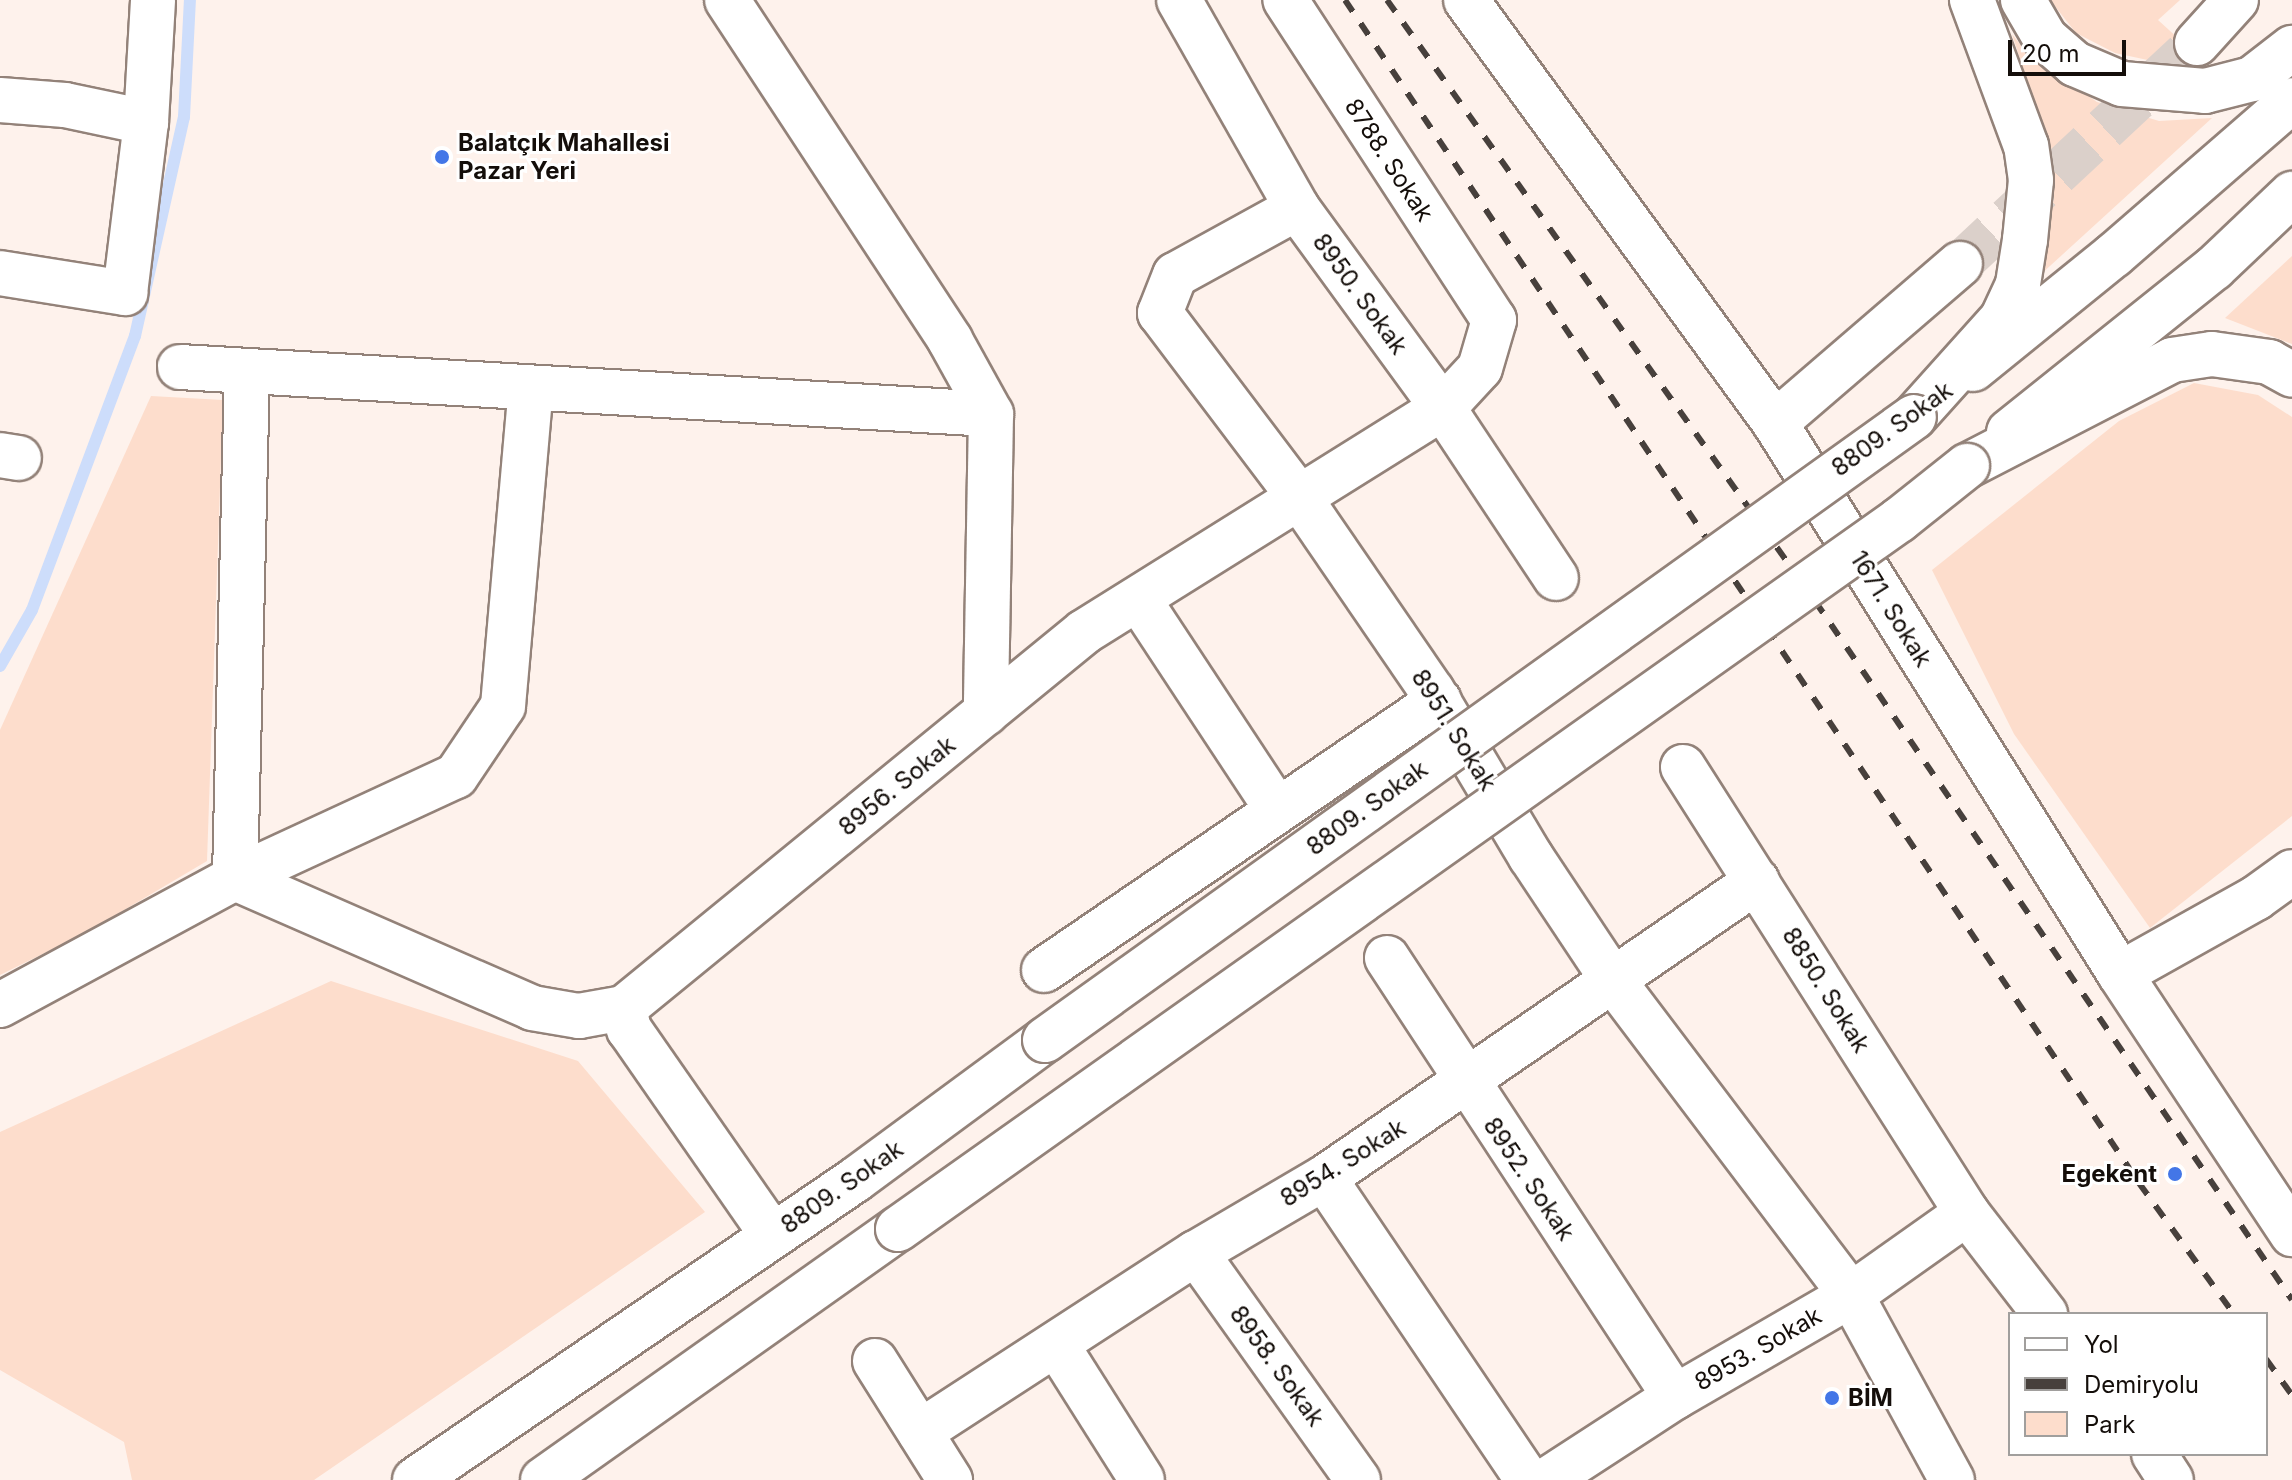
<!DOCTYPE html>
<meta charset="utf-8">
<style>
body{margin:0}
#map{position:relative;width:2292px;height:1480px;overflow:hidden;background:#fef2ec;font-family:Inter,sans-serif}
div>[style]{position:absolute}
.green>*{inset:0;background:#fdddcc}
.stream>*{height:12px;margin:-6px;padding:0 6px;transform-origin:6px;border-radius:6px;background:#cdddfb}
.highway-tunnel>*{height:44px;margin-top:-22px;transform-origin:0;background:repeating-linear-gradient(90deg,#dbd0ca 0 44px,transparent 0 66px)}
.roads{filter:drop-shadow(2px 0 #938279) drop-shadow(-2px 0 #938279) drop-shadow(0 2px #938279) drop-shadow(0 -2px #938279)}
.minor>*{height:44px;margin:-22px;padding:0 22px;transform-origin:22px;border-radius:22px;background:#fff}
.highway>*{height:44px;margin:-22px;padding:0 22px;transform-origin:22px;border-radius:22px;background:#fff}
.rail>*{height:6px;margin-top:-3px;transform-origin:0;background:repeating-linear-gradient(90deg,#47403c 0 14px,transparent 0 28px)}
.bridges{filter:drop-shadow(2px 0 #938279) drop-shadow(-2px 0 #938279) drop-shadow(0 2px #938279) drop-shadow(0 -2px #938279)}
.minor-bridge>*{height:44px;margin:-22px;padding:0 22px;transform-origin:22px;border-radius:22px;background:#fff}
.dots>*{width:22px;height:22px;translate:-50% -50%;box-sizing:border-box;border:4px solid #fff;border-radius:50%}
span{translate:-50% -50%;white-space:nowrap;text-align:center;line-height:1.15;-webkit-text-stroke:6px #fff;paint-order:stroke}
.poi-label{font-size:24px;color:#140e0a;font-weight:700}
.left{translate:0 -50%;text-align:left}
.right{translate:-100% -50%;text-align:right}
.street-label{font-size:24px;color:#140e0a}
.legend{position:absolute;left:2008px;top:1312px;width:260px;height:144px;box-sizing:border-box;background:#fff;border:2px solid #a19f9d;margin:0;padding:10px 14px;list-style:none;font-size:24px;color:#140e0a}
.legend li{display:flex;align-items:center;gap:16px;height:40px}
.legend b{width:40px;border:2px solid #a19f9d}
.scale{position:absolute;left:2008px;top:40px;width:118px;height:36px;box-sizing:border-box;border:4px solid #140e0a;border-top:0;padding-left:10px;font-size:24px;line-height:28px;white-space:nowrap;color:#140e0a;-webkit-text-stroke:6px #fff;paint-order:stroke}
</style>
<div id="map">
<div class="green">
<i style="clip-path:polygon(2050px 0,2180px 0,2158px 20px,2180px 40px,2157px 62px,2115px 53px,2076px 33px)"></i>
<i style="clip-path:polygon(2012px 34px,2027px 53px,2097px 102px,2159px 121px,2212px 118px,2039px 276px,2054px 198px,2052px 159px)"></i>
<i style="clip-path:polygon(2292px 256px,2292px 344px,2225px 318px)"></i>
<i style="clip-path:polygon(2194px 383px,2258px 395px,2292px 417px,2292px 816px,2150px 928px,2014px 734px,1932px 570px,2119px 421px)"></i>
<i style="clip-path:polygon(151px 396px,223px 400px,207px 861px,87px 932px,0 975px,0 730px)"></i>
<i style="clip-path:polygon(331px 981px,578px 1061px,705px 1212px,314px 1480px,132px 1480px,124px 1442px,0 1370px,0 1132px)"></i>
</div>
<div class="stream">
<i style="left:0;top:666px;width:64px;rotate:-60.3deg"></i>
<i style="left:32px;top:610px;width:293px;rotate:-69.4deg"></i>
<i style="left:135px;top:336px;width:224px;rotate:-77.4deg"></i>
<i style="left:184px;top:117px;width:117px;rotate:-87.1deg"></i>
</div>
<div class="highway-tunnel">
<i style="left:1960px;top:264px;width:324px;rotate:-43deg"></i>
</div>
<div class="roads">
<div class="minor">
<i style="left:727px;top:0;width:407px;rotate:56.7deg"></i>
<i style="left:950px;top:340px;width:85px;rotate:61deg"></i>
<i style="left:991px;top:414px;width:299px;rotate:91deg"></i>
<i style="left:1179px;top:0;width:239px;rotate:60.4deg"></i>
<i style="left:1297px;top:208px;width:248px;rotate:53.9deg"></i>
<i style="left:1443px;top:408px;width:204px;rotate:56.4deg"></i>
<i style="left:1466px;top:0;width:524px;rotate:53.85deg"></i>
<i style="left:1775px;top:423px;width:650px;rotate:57.95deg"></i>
<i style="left:2120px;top:974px;width:312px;rotate:56.5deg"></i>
<i style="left:0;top:100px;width:65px;rotate:4.4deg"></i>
<i style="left:65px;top:105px;width:83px;rotate:11.9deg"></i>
<i style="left:1297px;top:208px;width:139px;rotate:151.2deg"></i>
<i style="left:1175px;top:275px;width:41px;rotate:111.5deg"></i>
<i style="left:1160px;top:313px;width:231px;rotate:52.9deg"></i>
<i style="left:1299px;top:497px;width:235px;rotate:55.6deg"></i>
<i style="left:1432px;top:691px;width:193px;rotate:59.2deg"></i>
<i style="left:1531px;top:857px;width:146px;rotate:56.4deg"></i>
<i style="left:1612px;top:979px;width:396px;rotate:52.9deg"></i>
<i style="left:1851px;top:1295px;width:211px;rotate:61.4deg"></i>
<i style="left:0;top:273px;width:127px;rotate:9.1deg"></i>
<i style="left:125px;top:293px;width:172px;rotate:-83deg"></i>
<i style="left:146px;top:122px;width:122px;rotate:-86.7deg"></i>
<i style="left:180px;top:367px;width:812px;rotate:3.32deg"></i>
<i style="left:1973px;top:369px;width:181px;rotate:-39deg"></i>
<i style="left:2114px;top:255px;width:236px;rotate:-41deg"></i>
<i style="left:247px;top:372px;width:506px;rotate:91.36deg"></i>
<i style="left:235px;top:878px;width:324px;rotate:23.6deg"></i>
<i style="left:532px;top:1008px;width:48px;rotate:9.7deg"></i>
<i style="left:579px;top:1016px;width:46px;rotate:-10.1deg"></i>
<i style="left:624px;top:1008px;width:594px;rotate:-39.26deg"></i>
<i style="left:1084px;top:632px;width:423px;rotate:-32deg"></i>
<i style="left:1443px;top:408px;width:54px;rotate:-47.2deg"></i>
<i style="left:1480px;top:368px;width:50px;rotate:-73.7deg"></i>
<i style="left:1494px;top:320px;width:382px;rotate:-123.1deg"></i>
<i style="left:2009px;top:432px;width:263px;rotate:-38.7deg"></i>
<i style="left:2214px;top:268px;width:108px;rotate:-43.5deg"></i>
<i style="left:0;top:455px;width:19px;rotate:9deg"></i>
<i style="left:1139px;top:600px;width:250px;rotate:56.6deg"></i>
<i style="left:1683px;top:767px;width:529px;rotate:57.51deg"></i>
<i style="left:1967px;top:1213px;width:128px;rotate:52.3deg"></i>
<i style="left:1387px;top:958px;width:525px;rotate:56.73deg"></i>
<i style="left:1044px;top:970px;width:478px;rotate:-34.3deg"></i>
<i style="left:2120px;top:974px;width:156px;rotate:-29.2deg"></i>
<i style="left:2256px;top:898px;width:44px;rotate:-35.8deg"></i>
<i style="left:0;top:1005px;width:267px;rotate:-28.4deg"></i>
<i style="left:235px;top:878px;width:243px;rotate:-24.8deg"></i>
<i style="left:456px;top:776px;width:84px;rotate:-56.1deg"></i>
<i style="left:503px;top:706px;width:318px;rotate:-85deg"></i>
<i style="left:624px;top:1008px;width:22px;rotate:77deg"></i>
<i style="left:629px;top:1029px;width:251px;rotate:55.2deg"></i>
<i style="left:1324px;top:1178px;width:364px;rotate:56deg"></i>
<i style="left:1196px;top:1253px;width:279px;rotate:54.5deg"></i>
<i style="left:1058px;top:1347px;width:157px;rotate:57.7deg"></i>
<i style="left:875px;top:1361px;width:141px;rotate:57.8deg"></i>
<i style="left:920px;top:1432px;width:329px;rotate:-33deg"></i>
<i style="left:1196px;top:1253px;width:148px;rotate:-30.4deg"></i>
<i style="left:1324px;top:1178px;width:525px;rotate:-34.45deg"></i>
<i style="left:2154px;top:1454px;width:31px;rotate:57deg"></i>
<i style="left:415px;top:1480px;width:533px;rotate:-34.29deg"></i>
<i style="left:855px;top:1180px;width:236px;rotate:-36.4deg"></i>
<i style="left:543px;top:1480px;width:435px;rotate:-35.3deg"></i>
<i style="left:1547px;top:1480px;width:153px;rotate:-33deg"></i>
<i style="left:1675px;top:1397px;width:203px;rotate:-30.1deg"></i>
<i style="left:1851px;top:1295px;width:142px;rotate:-35.3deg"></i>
</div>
<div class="highway">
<i style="left:2023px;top:0;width:44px;rotate:59.9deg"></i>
<i style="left:2045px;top:38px;width:40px;rotate:41deg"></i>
<i style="left:2075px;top:64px;width:51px;rotate:23.1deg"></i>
<i style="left:2122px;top:84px;width:83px;rotate:4.8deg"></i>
<i style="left:2205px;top:91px;width:49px;rotate:-14.3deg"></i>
<i style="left:2252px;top:79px;width:51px;rotate:-37.8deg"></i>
<i style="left:2197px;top:43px;width:58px;rotate:-47.8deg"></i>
<i style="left:1914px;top:417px;width:132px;rotate:-48.1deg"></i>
<i style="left:2002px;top:319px;width:38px;rotate:-65deg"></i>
<i style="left:2018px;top:284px;width:45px;rotate:-81deg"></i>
<i style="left:2025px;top:240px;width:60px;rotate:-84.3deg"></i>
<i style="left:2031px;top:180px;width:34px;rotate:-98deg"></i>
<i style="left:2026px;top:146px;width:156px;rotate:-110.3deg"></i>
<i style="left:1775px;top:423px;width:244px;rotate:-40.7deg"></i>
<i style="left:1967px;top:466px;width:231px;rotate:-27.3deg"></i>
<i style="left:2172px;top:360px;width:40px;rotate:-8.5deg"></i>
<i style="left:2212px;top:354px;width:58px;rotate:8deg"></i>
<i style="left:2269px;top:362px;width:26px;rotate:29deg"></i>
</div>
</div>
<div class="rail">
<i style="left:1345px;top:0;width:1425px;rotate:56.13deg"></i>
<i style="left:2139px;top:1183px;width:162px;rotate:54.1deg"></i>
<i style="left:1387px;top:0;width:738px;rotate:54.54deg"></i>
<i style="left:1815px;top:601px;width:846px;rotate:55.69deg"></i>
<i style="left:2266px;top:1359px;width:44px;rotate:54.2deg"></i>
</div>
<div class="bridges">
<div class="minor-bridge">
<i style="left:1045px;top:1040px;width:1069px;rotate:-35.64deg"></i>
<i style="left:898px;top:1229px;width:1227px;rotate:-35.31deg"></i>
<i style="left:1899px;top:520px;width:87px;rotate:-38.5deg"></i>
</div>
</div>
<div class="dots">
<i style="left:442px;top:157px;background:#4376e7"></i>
<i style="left:2175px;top:1174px;background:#4376e7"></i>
<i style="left:1832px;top:1398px;background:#4376e7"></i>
</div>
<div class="poi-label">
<span class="left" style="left:458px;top:157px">Balatçık Mahallesi<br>Pazar Yeri</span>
<span class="right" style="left:2157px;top:1174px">Egekent</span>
<span class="left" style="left:1848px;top:1398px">BİM</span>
</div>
<div class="street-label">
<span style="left:1389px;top:160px;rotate:57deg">8788. Sokak</span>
<span style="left:1360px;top:294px;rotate:54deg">8950. Sokak</span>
<span style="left:1892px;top:429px;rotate:-36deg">8809. Sokak</span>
<span style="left:1891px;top:609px;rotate:58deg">1671. Sokak</span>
<span style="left:1454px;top:730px;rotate:58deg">8951. Sokak</span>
<span style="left:897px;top:786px;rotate:-39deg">8956. Sokak</span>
<span style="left:1367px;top:808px;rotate:-36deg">8809. Sokak</span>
<span style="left:1826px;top:990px;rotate:58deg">8850. Sokak</span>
<span style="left:1343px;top:1163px;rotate:-32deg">8954. Sokak</span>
<span style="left:1529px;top:1179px;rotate:56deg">8952. Sokak</span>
<span style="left:842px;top:1187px;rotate:-35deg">8809. Sokak</span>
<span style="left:1758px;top:1349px;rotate:-30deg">8953. Sokak</span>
<span style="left:1277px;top:1366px;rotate:54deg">8958. Sokak</span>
</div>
<ul class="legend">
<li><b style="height:10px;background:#fff"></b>Yol</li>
<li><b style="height:10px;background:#47403c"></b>Demiryolu</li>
<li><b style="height:22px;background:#fdddcc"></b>Park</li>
</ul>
<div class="scale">20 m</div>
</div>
